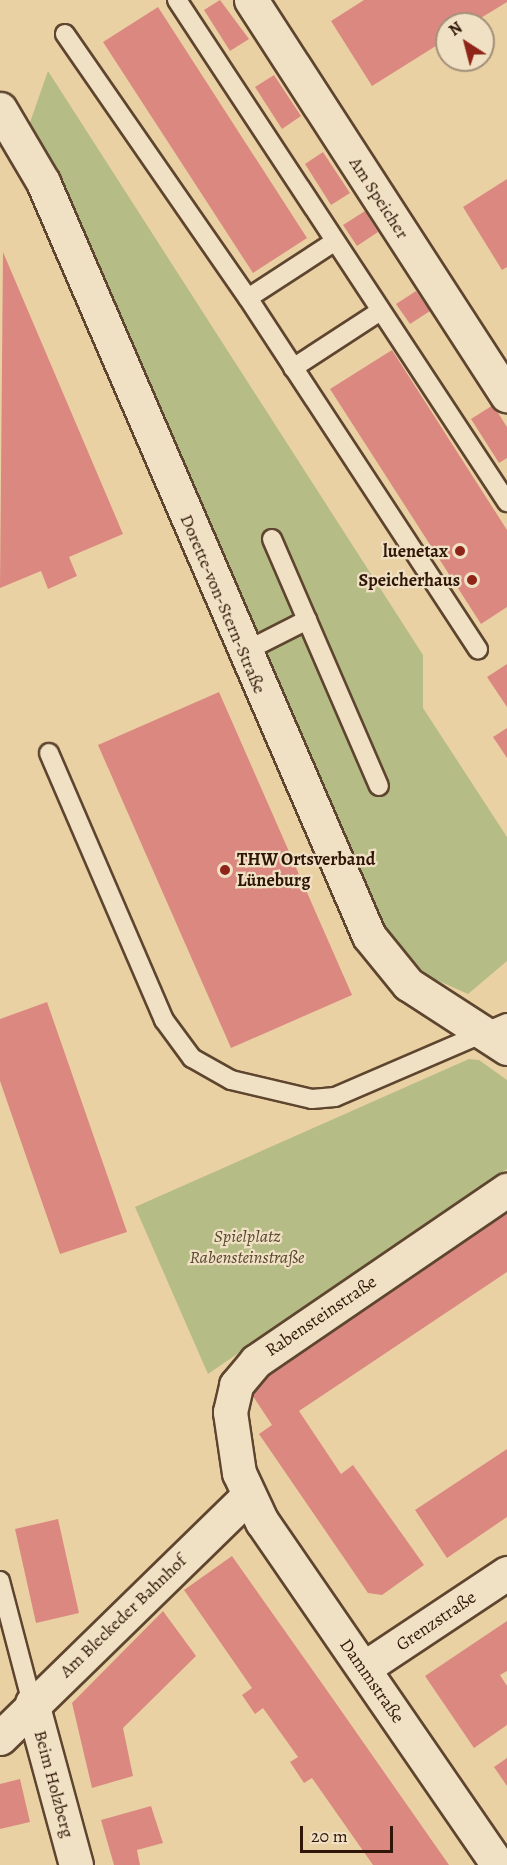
<!DOCTYPE html>
<meta charset="utf-8">
<style>
body{margin:0}
#map{position:relative;width:507px;height:1865px;overflow:hidden;background:#ead1a4;font-family:Alegreya,serif}
div>[style]{position:absolute}
.green>*{inset:0;background:#b6bc86}
.building>*{inset:0;background:#db8980}
.roads{filter:drop-shadow(2px 0 #5e452f) drop-shadow(-2px 0 #5e452f) drop-shadow(0 2px #5e452f) drop-shadow(0 -2px #5e452f)}
.service>*{height:18px;margin:-9px;padding:0 9px;transform-origin:9px;border-radius:9px;background:#f1e1c4}
.minor>*{height:33px;margin:-16.5px;padding:0 16.5px;transform-origin:16.5px;border-radius:16.5px;background:#f1e1c4}
.dots>*{width:16px;height:16px;translate:-50% -50%;box-sizing:border-box;border:3px solid #f1e1c4;border-radius:50%}
span{translate:-50% -50%;white-space:nowrap;text-align:center;line-height:1.15;-webkit-text-stroke:4.5px #f1e1c4;paint-order:stroke}
.street-label{font-size:18px;color:#2f1608}
.poi-label{font-size:18px;color:#2f1608;font-weight:700}
.right{translate:-100% -50%;text-align:right}
.left{translate:0 -50%;text-align:left}
.park-label{font-size:18px;color:#58482e;font-style:italic}
.north{position:absolute;left:435px;top:12px;width:60px;height:60px;box-sizing:border-box;background:#f1e1c4;border:2px solid #a39079;border-radius:50%;rotate:324deg;font-size:16px;font-weight:700;line-height:24px;text-align:center;color:#2f1608}
.north::after{content:'';display:block;margin:auto;width:21px;height:27px;background:#8f2418;clip-path:polygon(50% 0,100% 100%,50% 72%,0 100%)}
.scale{position:absolute;left:300px;top:1826px;width:93px;height:27px;box-sizing:border-box;border:3px solid #2f1608;border-top:0;padding-left:8px;font-size:18px;line-height:21px;white-space:nowrap;color:#2f1608;-webkit-text-stroke:4px #f1e1c4;paint-order:stroke}
</style>
<div id="map">
<div class="green">
<i style="clip-path:polygon(48px 71px,423px 655px,423px 708px,507px 837px,507px 961px,468px 994px,432px 978px,402px 954px,373px 916px,27px 131px)"></i>
<i style="clip-path:polygon(469px 1059px,479px 1060px,507px 1080px,507px 1169px,208px 1374px,135px 1207px)"></i>
</div>
<div class="building">
<i style="clip-path:polygon(220px 0,249px 39px,230px 51px,204px 10px)"></i>
<i style="clip-path:polygon(364px 0,507px 0,507px 2px,471px 24px,447px 24px,447px 39px,372px 86px,331px 21px)"></i>
<i style="clip-path:polygon(158px 7px,307px 238px,253px 273px,103px 42px)"></i>
<i style="clip-path:polygon(274px 75px,301px 116px,282px 129px,255px 87px)"></i>
<i style="clip-path:polygon(323px 152px,350px 193px,331px 205px,305px 164px)"></i>
<i style="clip-path:polygon(507px 179px,507px 267px,502px 270px,463px 207px)"></i>
<i style="clip-path:polygon(365px 211px,378px 232px,357px 246px,343px 225px)"></i>
<i style="clip-path:polygon(3px 252px,123px 534px,69px 557px,77px 576px,48px 589px,41px 571px,0 588px)"></i>
<i style="clip-path:polygon(416px 291px,430px 311px,410px 324px,396px 304px)"></i>
<i style="clip-path:polygon(392px 350px,507px 530px,507px 607px,481px 624px,330px 389px)"></i>
<i style="clip-path:polygon(493px 405px,507px 427px,507px 458px,499px 463px,471px 419px)"></i>
<i style="clip-path:polygon(507px 664px,507px 707px,487px 677px)"></i>
<i style="clip-path:polygon(219px 692px,352px 995px,231px 1048px,98px 745px)"></i>
<i style="clip-path:polygon(507px 728px,507px 758px,493px 737px)"></i>
<i style="clip-path:polygon(47px 1002px,127px 1232px,60px 1254px,0 1081px,0 1019px)"></i>
<i style="clip-path:polygon(507px 1213px,507px 1272px,299px 1411px,341px 1474px,353px 1465px,424px 1565px,382px 1595px,368px 1593px,259px 1434px,272px 1425px,247px 1387px)"></i>
<i style="clip-path:polygon(507px 1449px,507px 1517px,447px 1558px,415px 1510px)"></i>
<i style="clip-path:polygon(58px 1519px,79px 1613px,36px 1623px,15px 1529px)"></i>
<i style="clip-path:polygon(232px 1556px,333px 1699px,449px 1865px,373px 1865px,312px 1778px,304px 1783px,290px 1762px,298px 1757px,263px 1708px,255px 1714px,242px 1695px,252px 1688px,184px 1590px)"></i>
<i style="clip-path:polygon(163px 1611px,196px 1656px,123px 1728px,133px 1776px,92px 1788px,72px 1703px)"></i>
<i style="clip-path:polygon(507px 1621px,507px 1671px,500px 1675px,507px 1686px,507px 1725px,474px 1748px,425px 1676px)"></i>
<i style="clip-path:polygon(507px 1758px,507px 1786px,494px 1767px)"></i>
<i style="clip-path:polygon(20px 1779px,30px 1822px,0 1829px,0 1784px)"></i>
<i style="clip-path:polygon(151px 1806px,163px 1843px,137px 1850px,140px 1865px,114px 1865px,101px 1820px)"></i>
</div>
<div class="roads">
<div class="service">
<i style="left:177px;top:0;width:601px;rotate:56.68deg"></i>
<i style="left:65px;top:34px;width:321px;rotate:55.3deg"></i>
<i style="left:248px;top:298px;width:420px;rotate:56.8deg"></i>
<i style="left:248px;top:298px;width:103px;rotate:-33.1deg"></i>
<i style="left:293px;top:368px;width:103px;rotate:-33.1deg"></i>
<i style="left:272px;top:539px;width:269px;rotate:66.6deg"></i>
<i style="left:244px;top:652px;width:71px;rotate:-26.9deg"></i>
<i style="left:49px;top:753px;width:291px;rotate:66.7deg"></i>
<i style="left:164px;top:1020px;width:47px;rotate:53.6deg"></i>
<i style="left:192px;top:1058px;width:45px;rotate:29.4deg"></i>
<i style="left:231px;top:1080px;width:83px;rotate:13.2deg"></i>
<i style="left:312px;top:1099px;width:23px;rotate:-5deg"></i>
<i style="left:335px;top:1097px;width:187px;rotate:-23.3deg"></i>
<i style="left:0;top:1581px;width:126px;rotate:75.3deg"></i>
</div>
<div class="minor">
<i style="left:251px;top:0;width:471px;rotate:57.1deg"></i>
<i style="left:0;top:109px;width:85px;rotate:59.5deg"></i>
<i style="left:43px;top:182px;width:821px;rotate:66.62deg"></i>
<i style="left:369px;top:936px;width:62px;rotate:50.9deg"></i>
<i style="left:408px;top:984px;width:118px;rotate:32.9deg"></i>
<i style="left:364px;top:1668px;width:172px;rotate:-33.6deg"></i>
<i style="left:32px;top:1703px;width:168px;rotate:74.8deg"></i>
<i style="left:0;top:1738px;width:347px;rotate:-44.3deg"></i>
<i style="left:498px;top:1865px;width:416px;rotate:-124.5deg"></i>
<i style="left:262px;top:1522px;width:54px;rotate:-115.1deg"></i>
<i style="left:239px;top:1473px;width:62px;rotate:-98.4deg"></i>
<i style="left:230px;top:1412px;width:28px;rotate:-77deg"></i>
<i style="left:236px;top:1385px;width:31px;rotate:-50deg"></i>
<i style="left:256px;top:1361px;width:304px;rotate:-34.3deg"></i>
</div>
</div>
<div class="dots">
<i style="left:460px;top:551px;background:#8f2418"></i>
<i style="left:472px;top:580px;background:#8f2418"></i>
<i style="left:225px;top:870px;background:#8f2418"></i>
</div>
<div class="street-label">
<span style="left:379px;top:198px;rotate:57deg">Am Speicher</span>
<span style="left:223px;top:604px;rotate:67deg">Dorette-von-Stern-Straße</span>
<span style="left:321px;top:1316px;rotate:-34deg">Rabensteinstraße</span>
<span style="left:123px;top:1616px;rotate:-44deg">Am Bleckeder Bahnhof</span>
<span style="left:436px;top:1621px;rotate:-34deg">Grenzstraße</span>
<span style="left:372px;top:1681px;rotate:55deg">Dammstraße</span>
<span style="left:54px;top:1784px;rotate:75deg">Beim Holzberg</span>
</div>
<div class="poi-label">
<span class="right" style="left:448px;top:551px">luenetax</span>
<span class="right" style="left:460px;top:580px">Speicherhaus</span>
<span class="left" style="left:237px;top:870px">THW Ortsverband<br>Lüneburg</span>
</div>
<div class="park-label">
<span style="left:247px;top:1247px">Spielplatz<br>Rabensteinstraße</span>
</div>
<div class="north">N</div>
<div class="scale">20 m</div>
</div>
